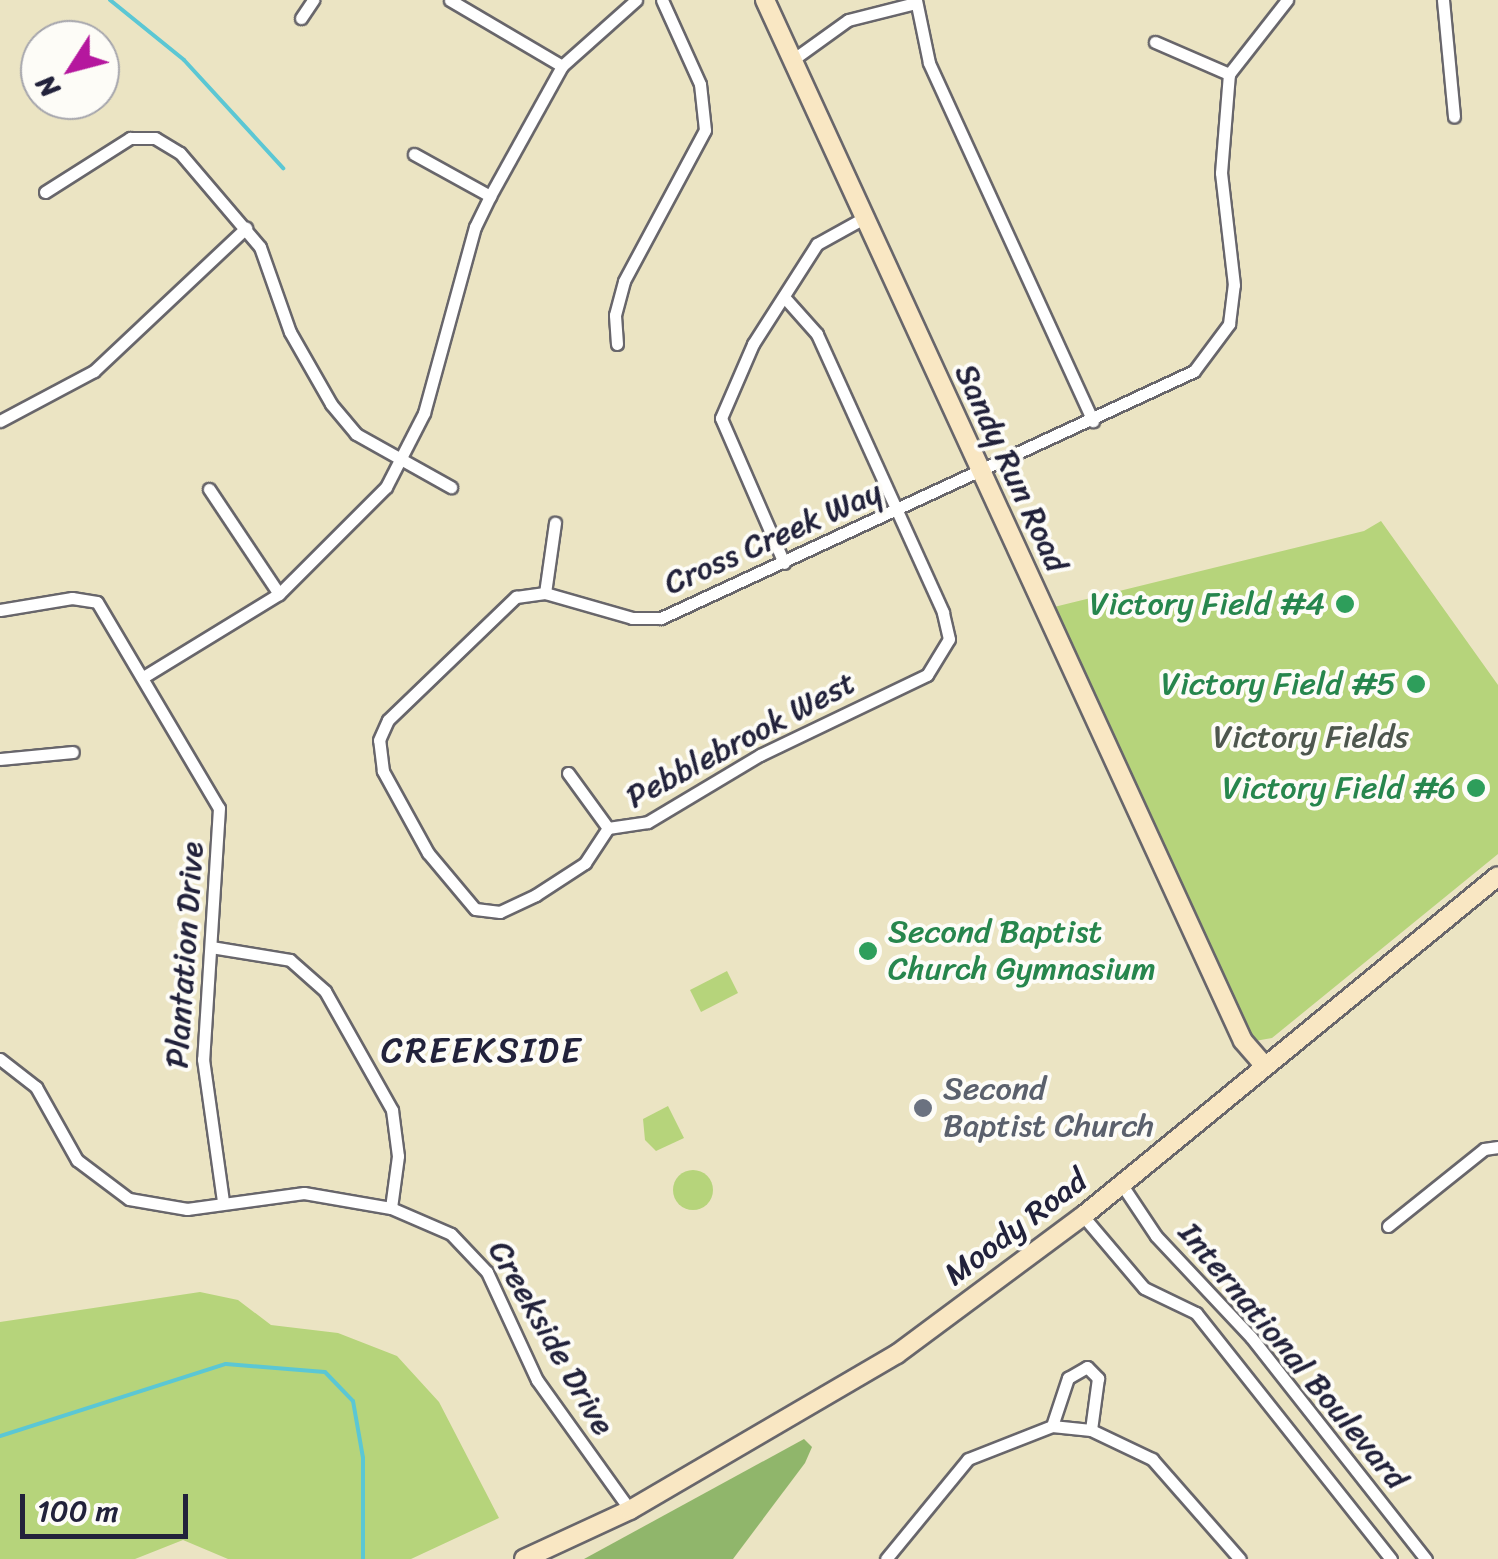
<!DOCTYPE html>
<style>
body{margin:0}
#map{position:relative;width:1498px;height:1559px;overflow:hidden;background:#ebe4c3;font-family:Sriracha,sans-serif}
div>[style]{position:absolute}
.green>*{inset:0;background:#b6d47b}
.round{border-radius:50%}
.forest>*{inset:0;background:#90b66b}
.stream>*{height:4px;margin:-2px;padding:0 2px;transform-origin:2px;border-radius:2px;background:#5bc7d4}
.roads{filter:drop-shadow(2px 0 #68666b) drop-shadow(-2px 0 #68666b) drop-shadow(0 2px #68666b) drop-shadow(0 -2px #68666b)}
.street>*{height:11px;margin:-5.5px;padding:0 5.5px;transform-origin:5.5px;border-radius:5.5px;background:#fff}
.secondary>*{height:18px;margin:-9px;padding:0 9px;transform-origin:9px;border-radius:9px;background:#f9e7c3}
.dots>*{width:28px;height:28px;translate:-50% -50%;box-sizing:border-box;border:5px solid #fdfcf7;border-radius:50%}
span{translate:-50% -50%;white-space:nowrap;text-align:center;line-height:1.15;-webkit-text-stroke:8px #fdfcf7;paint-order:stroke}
.street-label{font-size:32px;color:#22223b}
.leisure-label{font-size:32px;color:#27864d}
.right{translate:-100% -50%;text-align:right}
.left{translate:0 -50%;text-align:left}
.park-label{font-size:32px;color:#4e574e}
.worship-label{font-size:32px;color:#5b616d}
.neighbourhood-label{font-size:35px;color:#22223b;letter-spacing:2.5px}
.north{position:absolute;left:20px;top:20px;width:100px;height:100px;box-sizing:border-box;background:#fdfcf7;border:2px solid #a5a5ac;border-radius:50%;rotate:234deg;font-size:28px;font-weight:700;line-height:40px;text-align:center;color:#22223b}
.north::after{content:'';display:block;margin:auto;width:35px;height:45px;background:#b5179e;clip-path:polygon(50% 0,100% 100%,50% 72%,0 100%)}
.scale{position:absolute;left:20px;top:1494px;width:168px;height:45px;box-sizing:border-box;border:5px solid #22223b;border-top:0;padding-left:12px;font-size:30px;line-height:35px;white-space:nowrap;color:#22223b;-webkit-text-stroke:8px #fdfcf7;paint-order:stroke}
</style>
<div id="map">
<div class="green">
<i style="clip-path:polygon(1381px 521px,1498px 685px,1498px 854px,1272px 1038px,1255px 1041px,1050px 608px,1364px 531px)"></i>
<i style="clip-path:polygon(727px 971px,738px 993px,701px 1012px,690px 990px)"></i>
<i style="clip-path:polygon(668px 1106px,684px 1138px,656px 1151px,645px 1140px,643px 1119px)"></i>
<i class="round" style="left:673px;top:1170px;width:40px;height:40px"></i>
<i style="clip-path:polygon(200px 1292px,238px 1300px,271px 1325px,338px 1333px,397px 1356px,439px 1402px,499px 1518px,411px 1559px,228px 1559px,183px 1540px,135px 1559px,0 1559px,0 1322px)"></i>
</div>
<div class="forest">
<i style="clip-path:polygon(804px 1439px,812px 1447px,805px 1463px,733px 1559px,584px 1559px)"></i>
</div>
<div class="stream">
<i style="left:110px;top:0;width:95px;rotate:39deg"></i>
<i style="left:184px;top:60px;width:147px;rotate:47.5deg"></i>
<i style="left:0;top:1436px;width:237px;rotate:-17.7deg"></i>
<i style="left:226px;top:1364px;width:99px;rotate:4.6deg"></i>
<i style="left:325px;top:1372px;width:40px;rotate:46deg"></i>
<i style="left:353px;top:1401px;width:58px;rotate:80deg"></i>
<i style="left:363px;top:1458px;width:101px;rotate:90deg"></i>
</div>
<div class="roads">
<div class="street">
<i style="left:450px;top:0;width:130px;rotate:30.5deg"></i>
<i style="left:916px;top:0;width:64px;rotate:78.3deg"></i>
<i style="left:929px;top:63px;width:394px;rotate:65.4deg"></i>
<i style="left:1443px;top:0;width:117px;rotate:84.6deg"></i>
<i style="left:301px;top:18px;width:22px;rotate:-56deg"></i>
<i style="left:1155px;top:42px;width:81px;rotate:23.4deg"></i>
<i style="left:791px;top:61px;width:70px;rotate:-35.7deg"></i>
<i style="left:848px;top:20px;width:69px;rotate:-14.2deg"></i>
<i style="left:414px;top:154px;width:87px;rotate:28.9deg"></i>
<i style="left:45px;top:192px;width:101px;rotate:-32.4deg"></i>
<i style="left:130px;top:138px;width:25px"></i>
<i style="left:155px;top:138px;width:29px;rotate:31deg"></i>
<i style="left:180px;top:153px;width:123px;rotate:49.6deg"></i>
<i style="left:260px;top:247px;width:90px;rotate:70.6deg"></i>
<i style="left:290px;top:332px;width:83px;rotate:60.3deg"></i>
<i style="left:331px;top:404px;width:39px;rotate:50deg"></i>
<i style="left:356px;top:434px;width:109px;rotate:29.2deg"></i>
<i style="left:617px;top:344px;width:29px;rotate:-94deg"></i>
<i style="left:615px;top:315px;width:35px;rotate:-75deg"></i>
<i style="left:624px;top:281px;width:171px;rotate:-61.8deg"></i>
<i style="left:705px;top:130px;width:46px;rotate:-96.2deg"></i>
<i style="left:700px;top:84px;width:92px;rotate:-114.3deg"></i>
<i style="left:0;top:421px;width:106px;rotate:-28deg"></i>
<i style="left:94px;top:371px;width:209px;rotate:-43.3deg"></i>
<i style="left:209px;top:489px;width:126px;rotate:56.3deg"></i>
<i style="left:784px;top:563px;width:158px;rotate:-113.5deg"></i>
<i style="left:721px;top:418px;width:81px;rotate:-66.6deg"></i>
<i style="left:753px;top:344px;width:119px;rotate:-57.4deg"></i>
<i style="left:817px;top:244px;width:54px;rotate:-29deg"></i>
<i style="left:545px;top:593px;width:71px;rotate:-81.9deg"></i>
<i style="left:0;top:610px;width:73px;rotate:-9.5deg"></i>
<i style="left:72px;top:598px;width:25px;rotate:9deg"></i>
<i style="left:97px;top:602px;width:239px;rotate:59.4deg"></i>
<i style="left:219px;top:808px;width:252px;rotate:93.6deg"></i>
<i style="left:203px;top:1059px;width:144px;rotate:82deg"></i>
<i style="left:145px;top:676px;width:157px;rotate:-31.5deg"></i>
<i style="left:279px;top:594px;width:151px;rotate:-45deg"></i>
<i style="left:386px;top:487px;width:83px;rotate:-62.8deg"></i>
<i style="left:424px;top:413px;width:193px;rotate:-74.7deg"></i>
<i style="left:475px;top:227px;width:34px;rotate:-64deg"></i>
<i style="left:490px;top:196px;width:149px;rotate:-61deg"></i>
<i style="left:562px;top:66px;width:99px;rotate:-41.7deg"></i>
<i style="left:0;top:759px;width:73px;rotate:-5.5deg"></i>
<i style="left:568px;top:773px;width:68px;rotate:54deg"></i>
<i style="left:608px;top:828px;width:42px;rotate:123.3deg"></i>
<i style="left:585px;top:863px;width:59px;rotate:146.9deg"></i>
<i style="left:536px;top:895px;width:40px;rotate:155deg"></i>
<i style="left:500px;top:912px;width:25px;rotate:-173deg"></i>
<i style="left:475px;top:909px;width:73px;rotate:-130deg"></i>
<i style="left:428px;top:853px;width:94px;rotate:-118.8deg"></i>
<i style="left:383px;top:771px;width:31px;rotate:-97deg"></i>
<i style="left:379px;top:740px;width:22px;rotate:-66deg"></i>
<i style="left:388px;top:720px;width:178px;rotate:-43.9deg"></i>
<i style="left:516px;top:597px;width:29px;rotate:-8deg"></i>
<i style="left:545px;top:593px;width:91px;rotate:16deg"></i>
<i style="left:632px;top:618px;width:29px"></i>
<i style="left:661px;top:618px;width:587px;rotate:-24.86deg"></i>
<i style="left:1194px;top:371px;width:59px;rotate:-53.3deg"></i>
<i style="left:1229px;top:324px;width:39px;rotate:-83deg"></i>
<i style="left:1234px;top:285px;width:113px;rotate:-96.6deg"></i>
<i style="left:1221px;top:173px;width:99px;rotate:-85.4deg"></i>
<i style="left:1229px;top:74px;width:94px;rotate:-51.9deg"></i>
<i style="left:608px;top:828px;width:40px;rotate:-8.5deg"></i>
<i style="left:648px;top:822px;width:131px;rotate:-30.9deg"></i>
<i style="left:760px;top:755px;width:185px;rotate:-25.6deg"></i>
<i style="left:927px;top:675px;width:42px;rotate:-58.6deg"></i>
<i style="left:949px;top:639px;width:28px;rotate:-103deg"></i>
<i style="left:943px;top:612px;width:305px;rotate:-114.4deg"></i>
<i style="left:817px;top:334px;width:50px;rotate:-131.7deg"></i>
<i style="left:211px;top:947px;width:80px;rotate:9.3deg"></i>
<i style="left:290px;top:960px;width:47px;rotate:41.5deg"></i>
<i style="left:325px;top:991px;width:137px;rotate:60.6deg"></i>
<i style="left:392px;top:1110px;width:46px;rotate:82.6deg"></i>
<i style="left:398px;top:1156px;width:52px;rotate:97.7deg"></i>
<i style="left:0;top:1059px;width:46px;rotate:37.9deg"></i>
<i style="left:36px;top:1087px;width:84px;rotate:60.7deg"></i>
<i style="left:77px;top:1160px;width:65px;rotate:36.9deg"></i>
<i style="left:129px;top:1199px;width:59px;rotate:9.8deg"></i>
<i style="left:187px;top:1209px;width:118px;rotate:-7.8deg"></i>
<i style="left:304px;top:1193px;width:88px;rotate:9.8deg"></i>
<i style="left:391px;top:1208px;width:65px;rotate:23.4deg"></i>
<i style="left:451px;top:1234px;width:52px;rotate:46.5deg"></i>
<i style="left:487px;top:1272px;width:119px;rotate:65.2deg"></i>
<i style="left:537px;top:1380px;width:160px;rotate:54.4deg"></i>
<i style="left:1122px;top:1185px;width:61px;rotate:56.3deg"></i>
<i style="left:1156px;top:1236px;width:139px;rotate:46.8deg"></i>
<i style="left:1251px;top:1337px;width:283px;rotate:51.8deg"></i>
<i style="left:1083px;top:1216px;width:94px;rotate:49.7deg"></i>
<i style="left:1144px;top:1288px;width:58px;rotate:25.7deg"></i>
<i style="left:1196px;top:1313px;width:314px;rotate:51.6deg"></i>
<i style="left:1388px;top:1226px;width:123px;rotate:-38.7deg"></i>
<i style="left:1484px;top:1149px;width:14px;rotate:-8deg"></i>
<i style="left:1052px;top:1426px;width:51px;rotate:-71.6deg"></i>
<i style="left:1068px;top:1378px;width:22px;rotate:-30deg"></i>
<i style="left:1087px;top:1367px;width:16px;rotate:45deg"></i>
<i style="left:1098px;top:1378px;width:52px;rotate:97.7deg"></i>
<i style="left:886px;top:1559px;width:129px;rotate:-50.6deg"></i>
<i style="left:968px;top:1459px;width:90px;rotate:-21.4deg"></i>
<i style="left:1052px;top:1426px;width:39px;rotate:6deg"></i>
<i style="left:1091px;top:1430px;width:68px;rotate:25.4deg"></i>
<i style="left:1152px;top:1459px;width:133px;rotate:48.7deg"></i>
</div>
<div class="secondary">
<i style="left:765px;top:0;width:1145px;rotate:65.34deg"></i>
<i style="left:1243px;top:1041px;width:30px;rotate:49deg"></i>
<i style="left:524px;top:1559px;width:117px;rotate:-24.8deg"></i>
<i style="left:630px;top:1510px;width:309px;rotate:-30.3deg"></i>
<i style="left:897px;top:1354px;width:232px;rotate:-36.6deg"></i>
<i style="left:1083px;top:1216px;width:536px;rotate:-39.33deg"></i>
</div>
</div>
<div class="dots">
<i style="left:1345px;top:604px;background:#2e9e5b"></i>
<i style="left:1416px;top:684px;background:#2e9e5b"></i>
<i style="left:1476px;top:788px;background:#2e9e5b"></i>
<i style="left:868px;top:951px;background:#2e9e5b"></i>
<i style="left:923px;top:1108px;background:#6b7280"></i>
</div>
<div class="street-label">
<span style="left:1011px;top:468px;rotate:65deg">Sandy Run Road</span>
<span style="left:773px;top:538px;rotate:-24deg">Cross Creek Way</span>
<span style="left:741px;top:740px;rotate:-28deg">Pebblebrook West</span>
<span style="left:185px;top:955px;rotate:-86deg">Plantation Drive</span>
<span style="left:1016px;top:1228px;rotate:-37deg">Moody Road</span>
<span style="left:551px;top:1338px;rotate:60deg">Creekside Drive</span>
<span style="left:1293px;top:1356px;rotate:50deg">International Boulevard</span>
</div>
<div class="leisure-label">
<span class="right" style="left:1325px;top:604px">Victory Field #4</span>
<span class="right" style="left:1396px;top:684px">Victory Field #5</span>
<span class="right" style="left:1456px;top:788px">Victory Field #6</span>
<span class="left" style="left:888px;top:951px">Second Baptist<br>Church Gymnasium</span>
</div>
<div class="park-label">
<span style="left:1311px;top:737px">Victory Fields</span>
</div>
<div class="worship-label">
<span class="left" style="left:943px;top:1108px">Second<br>Baptist Church</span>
</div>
<div class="neighbourhood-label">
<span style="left:482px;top:1050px">CREEKSIDE</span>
</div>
<div class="north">N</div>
<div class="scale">100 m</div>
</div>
